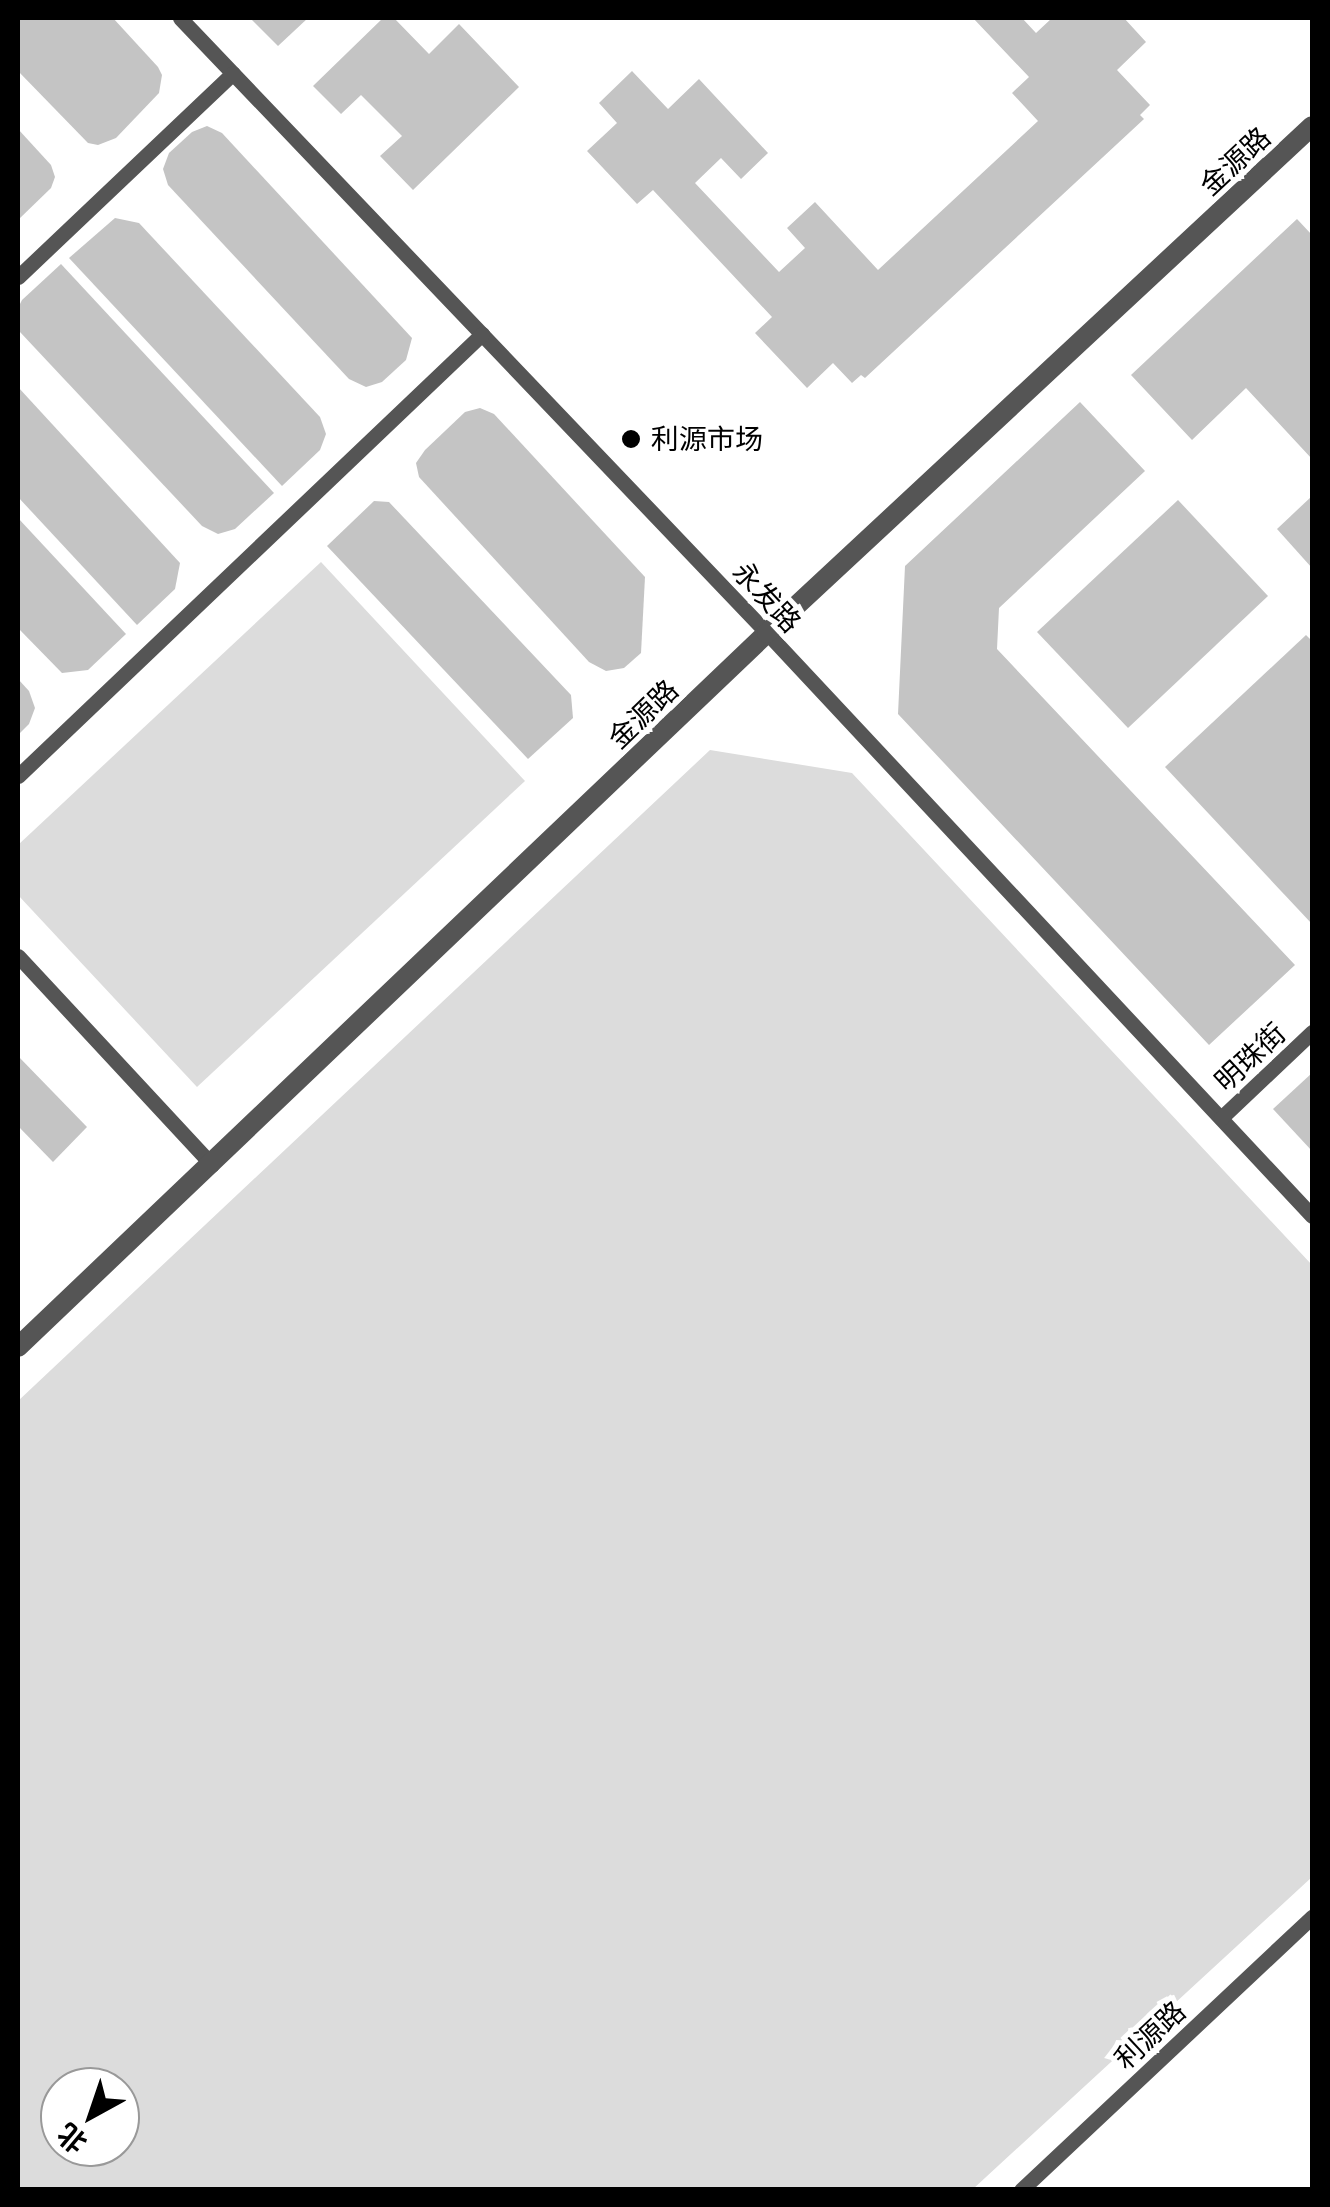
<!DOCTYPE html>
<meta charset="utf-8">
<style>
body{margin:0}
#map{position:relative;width:1330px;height:2207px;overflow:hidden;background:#fff;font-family:"Asap Condensed","Noto Sans SC",sans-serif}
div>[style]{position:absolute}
.green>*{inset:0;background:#dcdcdc}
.building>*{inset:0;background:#c4c4c4}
.service>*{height:15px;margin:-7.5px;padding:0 7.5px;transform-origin:7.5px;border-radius:7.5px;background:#555}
.minor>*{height:20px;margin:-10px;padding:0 10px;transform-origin:10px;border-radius:10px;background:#555}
.dots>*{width:28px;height:28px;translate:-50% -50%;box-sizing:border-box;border:5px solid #fff;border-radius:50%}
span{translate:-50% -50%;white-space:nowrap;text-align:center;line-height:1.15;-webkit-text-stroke:10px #fff;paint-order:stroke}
.street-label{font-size:28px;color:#000}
.poi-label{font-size:28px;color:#000}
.left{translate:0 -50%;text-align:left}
.frame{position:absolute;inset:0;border:20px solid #000;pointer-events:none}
.north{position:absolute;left:40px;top:2067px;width:100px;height:100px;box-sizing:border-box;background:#fff;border:2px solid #999;border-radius:50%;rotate:220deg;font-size:28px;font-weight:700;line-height:40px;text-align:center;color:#000}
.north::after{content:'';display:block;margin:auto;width:35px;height:45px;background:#000;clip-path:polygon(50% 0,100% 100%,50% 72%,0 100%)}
</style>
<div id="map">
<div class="green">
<i style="clip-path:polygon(321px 562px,525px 781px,197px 1087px,18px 895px,18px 845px)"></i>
<i style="clip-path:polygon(evenodd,710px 750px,852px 773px,1312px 1265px,1312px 1877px,973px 2189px,18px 2189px,18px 1401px,710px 750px,60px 2087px,120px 2087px,120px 2147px,60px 2147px,60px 2087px)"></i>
</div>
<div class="building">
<i style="clip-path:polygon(18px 18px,113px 18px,158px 67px,162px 75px,159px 93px,116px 138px,98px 145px,88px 143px,18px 71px)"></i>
<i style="clip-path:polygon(250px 18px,308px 18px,278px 46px)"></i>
<i style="clip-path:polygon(383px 18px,394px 18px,429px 54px,459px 24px,519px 87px,413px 190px,380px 156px,402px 136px,361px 95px,341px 114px,313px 86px)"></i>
<i style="clip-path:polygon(973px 18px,1022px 18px,1036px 33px,1052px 18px,1124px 18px,1146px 42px,1117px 70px,1150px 105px,1140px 115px,1144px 119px,865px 378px,861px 375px,852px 383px,833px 363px,807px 388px,755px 333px,772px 317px,653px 190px,637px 204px,587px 151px,617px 123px,599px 103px,632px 71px,668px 109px,699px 79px,768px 153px,741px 179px,721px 158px,695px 183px,779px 272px,805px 248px,787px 228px,815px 202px,878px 270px,1038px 121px,1012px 93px,1029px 77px)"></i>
<i style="clip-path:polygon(207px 126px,222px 133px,412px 338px,406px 360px,382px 382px,366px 387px,349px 379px,168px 185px,163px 169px,169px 153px,192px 132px)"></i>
<i style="clip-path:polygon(18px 129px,51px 165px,55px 177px,51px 188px,18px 220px)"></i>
<i style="clip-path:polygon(115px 218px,139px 223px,320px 417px,326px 434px,320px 450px,282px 486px,69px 258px)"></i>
<i style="clip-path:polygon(1297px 219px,1312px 235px,1312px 459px,1246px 388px,1192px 440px,1131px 375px)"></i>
<i style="clip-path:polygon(61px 264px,274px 493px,235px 529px,218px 534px,202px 526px,20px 332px,18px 308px,22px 300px)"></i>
<i style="clip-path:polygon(18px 387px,180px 563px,175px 589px,137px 625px,18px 497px)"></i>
<i style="clip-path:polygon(1080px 402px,1145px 471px,999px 608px,997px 649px,1295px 965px,1209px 1045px,898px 714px,905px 566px)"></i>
<i style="clip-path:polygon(480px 408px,494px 414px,645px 577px,641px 653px,624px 668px,606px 671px,589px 662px,419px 477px,416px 463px,425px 450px,465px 412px)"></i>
<i style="clip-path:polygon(1312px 496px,1312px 568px,1277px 529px)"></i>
<i style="clip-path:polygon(1178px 500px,1268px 596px,1128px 728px,1037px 632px)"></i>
<i style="clip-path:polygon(374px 501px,389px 502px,571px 695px,573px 718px,528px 759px,327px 546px)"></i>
<i style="clip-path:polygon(18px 518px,126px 634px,88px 670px,62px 673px,18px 628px)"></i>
<i style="clip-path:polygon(1306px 635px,1312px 641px,1312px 924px,1165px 767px)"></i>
<i style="clip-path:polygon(18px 679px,29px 691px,35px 708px,29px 724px,18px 735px)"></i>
<i style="clip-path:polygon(18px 1056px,87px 1127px,53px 1162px,18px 1126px)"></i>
<i style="clip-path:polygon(1312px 1073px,1312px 1151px,1273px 1109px)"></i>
</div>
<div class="service">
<i style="left:180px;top:18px;width:850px;rotate:46.33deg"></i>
<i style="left:767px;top:633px;width:798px;rotate:46.93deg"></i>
<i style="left:18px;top:277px;width:296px;rotate:-43.5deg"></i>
<i style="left:18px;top:776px;width:641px;rotate:-43.61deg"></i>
<i style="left:18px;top:956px;width:285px;rotate:47.1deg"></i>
<i style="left:1221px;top:1118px;width:125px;rotate:-43.4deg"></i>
<i style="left:1021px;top:2190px;width:399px;rotate:-43.2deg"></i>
</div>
<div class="minor">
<i style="left:18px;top:1347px;width:1035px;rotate:-43.63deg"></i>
<i style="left:767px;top:633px;width:744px;rotate:-42.93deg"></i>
</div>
<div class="dots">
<i style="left:631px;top:439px;background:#000"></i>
</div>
<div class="street-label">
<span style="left:1235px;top:161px;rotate:-43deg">金源路</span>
<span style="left:767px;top:597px;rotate:47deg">永发路</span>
<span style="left:643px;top:714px;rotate:-44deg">金源路</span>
<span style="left:1250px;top:1057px;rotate:-43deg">明珠街</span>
<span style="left:1150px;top:2035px;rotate:-43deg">利源路</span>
</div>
<div class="poi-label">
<span class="left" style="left:651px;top:439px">利源市场</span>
</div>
<div class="frame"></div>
<div class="north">北</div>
</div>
